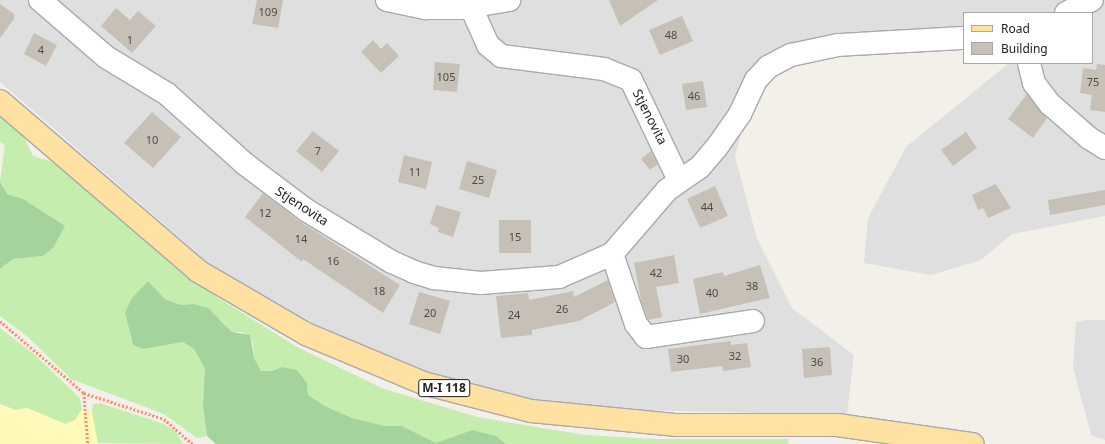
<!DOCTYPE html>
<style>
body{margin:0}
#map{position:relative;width:1105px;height:444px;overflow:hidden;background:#f2f0e8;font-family:"Noto Sans",sans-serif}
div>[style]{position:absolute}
.residential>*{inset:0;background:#e0dfdf}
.grass>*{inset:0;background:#c5edad}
.forest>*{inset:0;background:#a5d39c}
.sand>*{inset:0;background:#fffaba}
.building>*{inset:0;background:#c7c0b7}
.path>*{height:2.5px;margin-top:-1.25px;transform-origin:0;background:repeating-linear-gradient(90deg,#ff8e6d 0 2px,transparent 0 4px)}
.roads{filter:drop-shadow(1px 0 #a9a9a9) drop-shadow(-1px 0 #a9a9a9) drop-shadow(0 1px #a9a9a9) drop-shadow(0 -1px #a9a9a9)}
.minor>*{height:22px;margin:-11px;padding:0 11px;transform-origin:11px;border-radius:11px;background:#fff}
.major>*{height:22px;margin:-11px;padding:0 11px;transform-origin:11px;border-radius:11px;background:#ffe2a1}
span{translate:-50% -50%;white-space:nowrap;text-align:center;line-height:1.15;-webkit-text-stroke:3px #fff;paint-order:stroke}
.number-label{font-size:11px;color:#4b4a47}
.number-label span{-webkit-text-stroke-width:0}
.shield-label span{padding:1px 3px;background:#fff;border:1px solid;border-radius:3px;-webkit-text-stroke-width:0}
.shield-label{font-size:12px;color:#222;font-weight:700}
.street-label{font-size:13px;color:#222}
.legend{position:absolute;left:963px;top:12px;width:130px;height:52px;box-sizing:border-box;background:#fff;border:1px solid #a7a7a7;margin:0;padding:5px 7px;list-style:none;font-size:12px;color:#222}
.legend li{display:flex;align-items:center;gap:8px;height:20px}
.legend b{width:20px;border:1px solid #a7a7a7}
</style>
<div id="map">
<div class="residential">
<i style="clip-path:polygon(0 0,1105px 0,1105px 216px,1012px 234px,981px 260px,931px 275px,864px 263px,868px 218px,906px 147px,1009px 63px,1092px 63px,1092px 13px,964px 13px,964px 49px,827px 53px,796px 62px,771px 75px,743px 127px,735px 156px,757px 239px,792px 308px,854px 355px,847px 415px,633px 410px,540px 401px,479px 388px,392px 361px,284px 309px,219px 272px,0 82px)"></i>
<i style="clip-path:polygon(1087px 320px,1105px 320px,1105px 440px,1091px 435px,1073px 367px,1076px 322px)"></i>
</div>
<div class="grass">
<i style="clip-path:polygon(0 115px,23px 135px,33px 156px,53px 162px,171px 262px,220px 299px,297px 347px,384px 389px,477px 417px,585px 435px,653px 439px,789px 439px,788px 444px,506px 444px,496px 436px,472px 430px,436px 443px,402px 426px,385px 426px,352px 418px,325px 406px,308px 395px,307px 383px,282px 367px,272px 371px,261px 371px,254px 358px,253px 343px,243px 332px,232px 332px,221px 320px,193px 304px,181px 305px,165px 299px,148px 281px,131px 299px,125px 313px,133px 345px,143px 349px,183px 342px,194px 349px,205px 369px,206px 382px,203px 406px,207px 436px,197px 438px,164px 414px,71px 379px,28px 337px,0 316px,0 269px,13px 259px,43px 256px,53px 248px,64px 227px,23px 199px,6px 194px,0 182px,5px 145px,0 142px)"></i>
<i style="clip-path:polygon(0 328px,35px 355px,80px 398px,82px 409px,75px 420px,65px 424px,27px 408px,15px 410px,0 404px)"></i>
<i style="clip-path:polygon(100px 403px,164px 424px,176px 432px,183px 444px,96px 443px,92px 412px,93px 404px)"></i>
</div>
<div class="forest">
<i style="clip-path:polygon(0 182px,7px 194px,23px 199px,65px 226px,53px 248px,43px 256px,13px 259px,0 269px)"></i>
<i style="clip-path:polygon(148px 281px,165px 299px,181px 305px,193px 304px,208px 308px,232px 332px,250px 335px,254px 358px,261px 371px,272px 371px,282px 367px,297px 370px,307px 383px,308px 395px,325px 406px,352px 418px,385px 426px,402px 426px,436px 443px,472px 430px,496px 436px,506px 444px,216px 444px,207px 436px,203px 406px,205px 369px,194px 349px,183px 342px,143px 349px,133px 345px,125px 313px,131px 299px)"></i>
</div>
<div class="sand">
<i style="clip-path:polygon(0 404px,15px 410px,27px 408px,65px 424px,75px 420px,82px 409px,92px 412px,98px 444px,0 444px)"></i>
</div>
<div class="building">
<i style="clip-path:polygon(257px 0,283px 0,278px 28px,252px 24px)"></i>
<i style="clip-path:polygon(609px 0,658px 0,620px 26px)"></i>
<i style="clip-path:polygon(0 4px,14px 14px,14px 19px,0 38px)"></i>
<i style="clip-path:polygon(116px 8px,130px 20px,138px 11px,156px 26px,132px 53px,101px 26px)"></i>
<i style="clip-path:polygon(682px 16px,693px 41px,660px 55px,649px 30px)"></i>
<i style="clip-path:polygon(34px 33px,57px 45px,46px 66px,24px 54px)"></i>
<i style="clip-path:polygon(373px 40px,381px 49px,387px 43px,399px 56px,381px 73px,361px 52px)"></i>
<i style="clip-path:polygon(435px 62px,460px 64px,457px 92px,433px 90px)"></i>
<i style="clip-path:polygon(1097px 64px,1105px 65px,1105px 112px,1090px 110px,1092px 95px,1080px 93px,1083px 68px,1096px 70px)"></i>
<i style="clip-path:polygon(703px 81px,707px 107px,686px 110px,682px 84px)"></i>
<i style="clip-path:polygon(1027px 94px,1047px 118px,1033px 138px,1008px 119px)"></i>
<i style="clip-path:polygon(152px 112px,181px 137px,153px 168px,124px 143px)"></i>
<i style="clip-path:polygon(313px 131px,339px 151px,322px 172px,296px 151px)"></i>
<i style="clip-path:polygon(966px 132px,977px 148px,953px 166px,941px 150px)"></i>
<i style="clip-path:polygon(651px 151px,658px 164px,650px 170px,641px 159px)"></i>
<i style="clip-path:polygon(404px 155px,432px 162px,426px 189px,398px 182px)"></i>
<i style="clip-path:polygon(467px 161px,497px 170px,489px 198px,459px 189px)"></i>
<i style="clip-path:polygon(996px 184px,1011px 208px,988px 218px,983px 208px,978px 210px,972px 195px)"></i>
<i style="clip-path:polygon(715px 186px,728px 216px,700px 228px,687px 199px)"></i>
<i style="clip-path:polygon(1105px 190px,1105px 205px,1050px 215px,1048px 200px)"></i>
<i style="clip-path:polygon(263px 193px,299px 221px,400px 285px,383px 313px,303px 259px,302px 262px,245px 217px)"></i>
<i style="clip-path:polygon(436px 205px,461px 212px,453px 237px,438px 232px,439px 228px,430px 224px)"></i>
<i style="clip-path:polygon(499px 220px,531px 220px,531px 253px,499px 253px)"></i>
<i style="clip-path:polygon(674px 255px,679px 283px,656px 287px,662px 317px,648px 320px,641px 300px,634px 263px)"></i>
<i style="clip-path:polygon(760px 265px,770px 298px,700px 314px,693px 279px,723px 272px,724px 276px)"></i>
<i style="clip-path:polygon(608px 280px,615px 302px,579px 321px,532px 330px,532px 335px,501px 338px,496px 296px,528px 293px,529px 300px,573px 291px,574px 297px)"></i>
<i style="clip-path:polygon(419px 292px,450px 301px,440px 334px,409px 324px)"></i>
<i style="clip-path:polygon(731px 341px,731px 345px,747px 343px,751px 367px,723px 371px,722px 366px,671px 372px,668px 349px)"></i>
<i style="clip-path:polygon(830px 347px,832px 375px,804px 378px,802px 349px)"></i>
</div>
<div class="path">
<i style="left:0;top:321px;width:111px;rotate:40.6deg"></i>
<i style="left:84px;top:393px;width:51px;rotate:85.5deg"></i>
<i style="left:84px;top:393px;width:84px;rotate:18deg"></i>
<i style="left:164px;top:419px;width:38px;rotate:41deg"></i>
</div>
<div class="roads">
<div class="minor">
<i style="left:40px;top:0;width:87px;rotate:40.8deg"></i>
<i style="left:106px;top:57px;width:71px;rotate:31.2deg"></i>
<i style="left:167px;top:94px;width:105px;rotate:41.9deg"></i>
<i style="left:245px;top:164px;width:76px;rotate:37deg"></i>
<i style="left:306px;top:210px;width:100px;rotate:31.2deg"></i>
<i style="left:392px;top:262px;width:24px;rotate:24deg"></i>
<i style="left:414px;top:272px;width:21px;rotate:17deg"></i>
<i style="left:434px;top:278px;width:47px;rotate:6.1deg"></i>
<i style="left:481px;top:283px;width:78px;rotate:-4.4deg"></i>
<i style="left:559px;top:277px;width:58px;rotate:-23.5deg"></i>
<i style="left:612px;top:254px;width:84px;rotate:-49.3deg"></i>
<i style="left:667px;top:190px;width:40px;rotate:-34.9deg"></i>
<i style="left:700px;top:167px;width:26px;rotate:-50deg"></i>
<i style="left:717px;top:147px;width:40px;rotate:-55.1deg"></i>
<i style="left:740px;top:114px;width:38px;rotate:-65deg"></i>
<i style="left:756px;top:80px;width:18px;rotate:-47deg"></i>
<i style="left:768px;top:67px;width:26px;rotate:-28deg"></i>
<i style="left:791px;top:55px;width:48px;rotate:-12deg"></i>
<i style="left:838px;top:45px;width:126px;rotate:-3.2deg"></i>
<i style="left:387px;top:0;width:40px;rotate:12deg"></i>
<i style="left:426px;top:8px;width:36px"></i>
<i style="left:462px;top:8px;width:48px;rotate:-9.7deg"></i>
<i style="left:464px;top:0;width:10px;rotate:45deg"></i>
<i style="left:471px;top:7px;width:42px;rotate:65.9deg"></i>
<i style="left:488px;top:45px;width:17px;rotate:40deg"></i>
<i style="left:501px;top:56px;width:104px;rotate:7.2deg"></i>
<i style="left:604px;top:69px;width:29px;rotate:22deg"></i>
<i style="left:631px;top:80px;width:111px;rotate:64.4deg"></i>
<i style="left:1066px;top:13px;width:29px;rotate:-27deg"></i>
<i style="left:1029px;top:63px;width:21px;rotate:76deg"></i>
<i style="left:1034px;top:83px;width:26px;rotate:53deg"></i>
<i style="left:1050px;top:104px;width:52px;rotate:41.1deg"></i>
<i style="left:1089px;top:138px;width:19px;rotate:32deg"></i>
<i style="left:612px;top:254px;width:74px;rotate:71.1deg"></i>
<i style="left:636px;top:324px;width:16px;rotate:52deg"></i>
<i style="left:646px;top:337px;width:108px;rotate:-8.5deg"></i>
</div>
<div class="major">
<i style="left:0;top:101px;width:261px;rotate:40.6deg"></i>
<i style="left:198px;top:271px;width:125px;rotate:30.3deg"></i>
<i style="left:306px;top:334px;width:127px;rotate:22.7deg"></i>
<i style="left:423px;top:383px;width:112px;rotate:14.5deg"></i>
<i style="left:531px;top:411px;width:147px;rotate:5.5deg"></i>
<i style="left:677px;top:425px;width:160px"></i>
<i style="left:837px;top:425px;width:137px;rotate:8deg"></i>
</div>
</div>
<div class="number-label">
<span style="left:268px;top:12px">109</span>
<span style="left:671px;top:35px">48</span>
<span style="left:130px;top:40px">1</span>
<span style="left:41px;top:50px">4</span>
<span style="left:446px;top:77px">105</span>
<span style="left:1093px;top:82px">75</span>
<span style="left:694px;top:96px">46</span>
<span style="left:152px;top:140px">10</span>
<span style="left:318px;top:151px">7</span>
<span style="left:415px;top:172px">11</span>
<span style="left:478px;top:180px">25</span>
<span style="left:707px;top:207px">44</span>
<span style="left:265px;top:213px">12</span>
<span style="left:515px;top:237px">15</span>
<span style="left:301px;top:239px">14</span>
<span style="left:333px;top:261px">16</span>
<span style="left:656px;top:273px">42</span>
<span style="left:752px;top:286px">38</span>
<span style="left:379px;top:291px">18</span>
<span style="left:712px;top:293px">40</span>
<span style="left:562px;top:309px">26</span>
<span style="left:430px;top:313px">20</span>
<span style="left:514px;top:315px">24</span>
<span style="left:735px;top:356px">32</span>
<span style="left:683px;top:359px">30</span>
<span style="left:817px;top:362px">36</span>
</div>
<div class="shield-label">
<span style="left:444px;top:388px">M-I 118</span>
</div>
<div class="street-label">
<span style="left:650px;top:117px;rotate:63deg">Stjenovita</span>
<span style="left:302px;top:206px;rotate:33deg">Stjenovita</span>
</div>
<ul class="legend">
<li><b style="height:5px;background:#ffe2a1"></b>Road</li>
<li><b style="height:11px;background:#c7c0b7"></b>Building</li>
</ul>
</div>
